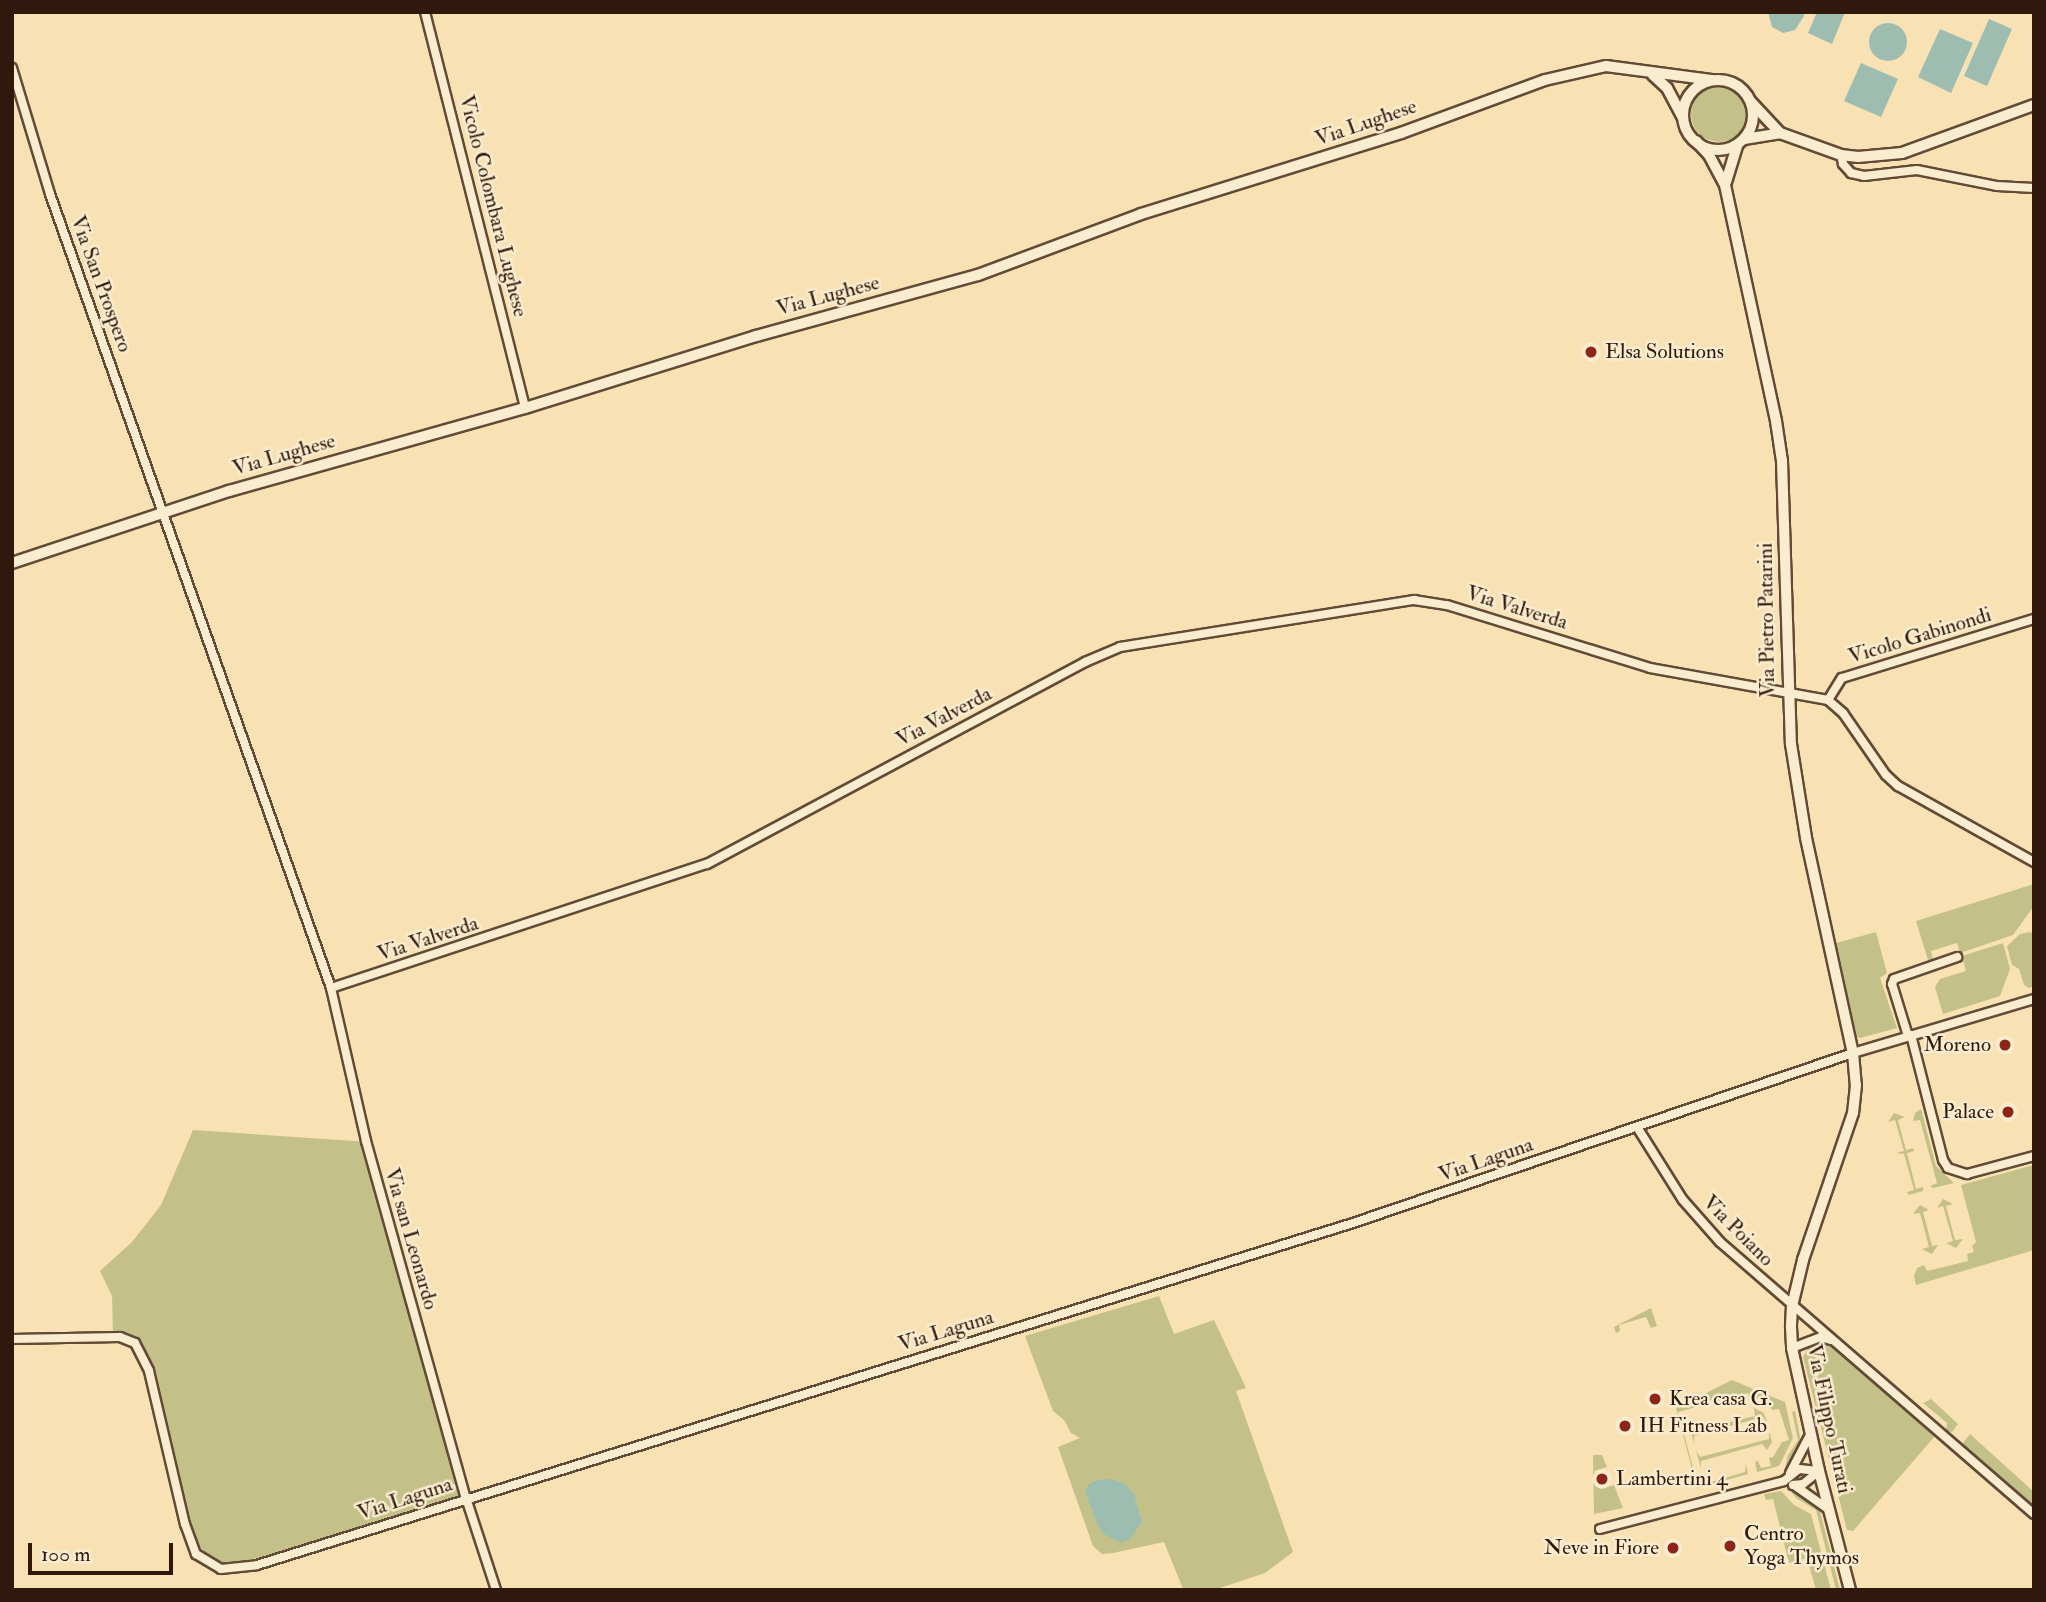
<!DOCTYPE html>
<style>
body{margin:0}
#map{position:relative;width:2046px;height:1602px;overflow:hidden;background:#f8e2b3;font-family:"IM FELL Double Pica",serif}
div>[style]{position:absolute}
.green>*{inset:0;background:#c4c188}
.round{border-radius:50%}
.water>*{inset:0;background:#9dbdb1}
.roads{filter:drop-shadow(2px 0 #624a36) drop-shadow(-2px 0 #624a36) drop-shadow(0 2px #624a36) drop-shadow(0 -2px #624a36)}
.minor>*{height:8px;margin:-4px;padding:0 4px;transform-origin:4px;border-radius:4px;background:#faecce}
.tertiary>*{height:10px;margin:-5px;padding:0 5px;transform-origin:5px;border-radius:5px;background:#faecce}
.secondary>*{height:10px;margin:-5px;padding:0 5px;transform-origin:5px;border-radius:5px;background:#faecce}
.secondary>.ring{margin:-5px;padding:0;box-sizing:content-box;background:none;border:10px solid #faecce;border-radius:50%}
.dots>*{width:19px;height:19px;translate:-50% -50%;box-sizing:border-box;border:4px solid #faecce;border-radius:50%}
span{translate:-50% -50%;white-space:nowrap;text-align:center;line-height:1.15;-webkit-text-stroke:5px #faecce;paint-order:stroke}
.street-label{font-size:21px;color:#30180c}
.poi-label{font-size:21px;color:#30180c}
.left{translate:0 -50%;text-align:left}
.right{translate:-100% -50%;text-align:right}
.frame{position:absolute;inset:0;border:14px solid #30180c;pointer-events:none}
.scale{position:absolute;left:28px;top:1543px;width:145px;height:32px;box-sizing:border-box;border:4px solid #30180c;border-top:0;padding-left:9px;font-size:21px;line-height:24px;white-space:nowrap;color:#30180c;-webkit-text-stroke:5px #faecce;paint-order:stroke}
</style>
<div id="map">
<div class="green">
<i class="round" style="left:1691px;top:86px;width:56px;height:56px"></i>
<i style="clip-path:polygon(2034px 884px,2034px 906px,2013px 935px,1960px 953px,1957px 943px,1931px 951px,1933px 959px,1928px 960px,1916px 921px)"></i>
<i style="clip-path:polygon(1876px 932px,1887px 973px,1880px 978px,1897px 1028px,1860px 1038px,1856px 1036px,1836px 943px)"></i>
<i style="clip-path:polygon(2030px 932px,2034px 934px,2034px 986px,2029px 988px,2024px 985px,2019px 969px,2012px 965px,2007px 946px,2020px 934px)"></i>
<i style="clip-path:polygon(2003px 943px,2010px 969px,2000px 996px,1943px 1014px,1935px 987px,1940px 979px,1966px 971px,1962px 956px)"></i>
<i style="clip-path:polygon(1921px 1109px,1936px 1166px,1954px 1183px,1933px 1188px,1930px 1186px,1937px 1183px,1920px 1120px,1913px 1121px,1915px 1113px)"></i>
<i style="clip-path:polygon(1894px 1113px,1905px 1117px,1898px 1120px,1906px 1150px,1913px 1148px,1914px 1151px,1907px 1153px,1916px 1189px,1923px 1187px,1923px 1191px,1909px 1195px,1907px 1192px,1914px 1190px,1904px 1154px,1896px 1153px,1904px 1151px,1895px 1120px,1888px 1122px)"></i>
<i style="clip-path:polygon(193px 1130px,369px 1142px,462px 1499px,232px 1565px,210px 1558px,190px 1535px,147px 1355px,137px 1341px,113px 1335px,112px 1296px,100px 1271px,132px 1242px,161px 1205px)"></i>
<i style="clip-path:polygon(2034px 1165px,2034px 1250px,1916px 1285px,1914px 1276px,1917px 1268px,1924px 1265px,1927px 1271px,1968px 1261px,1967px 1254px,1974px 1252px,1972px 1246px,1976px 1242px,1961px 1185px)"></i>
<i style="clip-path:polygon(1943px 1199px,1953px 1204px,1946px 1206px,1955px 1240px,1963px 1239px,1956px 1248px,1946px 1243px,1953px 1241px,1943px 1206px,1937px 1208px)"></i>
<i style="clip-path:polygon(1920px 1205px,1929px 1210px,1923px 1212px,1932px 1246px,1938px 1245px,1932px 1254px,1922px 1249px,1929px 1247px,1920px 1213px,1913px 1214px)"></i>
<i style="clip-path:polygon(1159px 1296px,1174px 1334px,1214px 1320px,1246px 1388px,1236px 1391px,1293px 1552px,1265px 1573px,1214px 1590px,1183px 1589px,1164px 1542px,1113px 1553px,1102px 1554px,1093px 1546px,1058px 1447px,1080px 1438px,1071px 1433px,1064px 1420px,1053px 1411px,1025px 1336px)"></i>
<i style="clip-path:polygon(1651px 1308px,1657px 1326px,1651px 1328px,1646px 1317px,1619px 1325px,1620px 1331px,1616px 1333px,1614px 1327px)"></i>
<i style="clip-path:polygon(1819px 1342px,1831px 1346px,1935px 1436px,1853px 1531px,1847px 1530px,1803px 1357px,1809px 1346px)"></i>
<i style="clip-path:polygon(1732px 1380px,1785px 1402px,1793px 1438px,1779px 1466px,1757px 1472px,1755px 1462px,1758px 1461px,1761px 1468px,1771px 1466px,1769px 1458px,1773px 1457px,1782px 1442px,1789px 1440px,1779px 1409px,1773px 1410px,1757px 1398px,1750px 1400px,1748px 1393px,1678px 1412px,1698px 1486px,1745px 1472px,1746px 1464px,1748px 1474px,1697px 1488px,1676px 1408px)"></i>
<i style="clip-path:polygon(1931px 1399px,1958px 1424px,1952px 1432px,1946px 1431px,1947px 1423px,1923px 1403px)"></i>
<i style="clip-path:polygon(1754px 1408px,1764px 1413px,1767px 1423px,1763px 1417px,1694px 1436px,1694px 1443px,1689px 1426px,1693px 1431px,1755px 1416px)"></i>
<i style="clip-path:polygon(1795px 1411px,1801px 1442px,1784px 1473px,1788px 1455px,1798px 1440px,1792px 1412px)"></i>
<i style="clip-path:polygon(1769px 1431px,1772px 1442px,1767px 1450px,1762px 1444px,1701px 1461px,1701px 1468px,1696px 1451px,1700px 1457px,1769px 1439px)"></i>
<i style="clip-path:polygon(1970px 1434px,2034px 1492px,2034px 1508px,1963px 1447px,1963px 1443px)"></i>
<i style="clip-path:polygon(1593px 1455px,1602px 1455px,1607px 1467px,1594px 1471px,1601px 1489px,1614px 1485px,1623px 1508px,1594px 1514px)"></i>
<i style="clip-path:polygon(1788px 1488px,1819px 1507px,1840px 1590px,1836px 1590px,1816px 1510px,1796px 1498px)"></i>
<i style="clip-path:polygon(1781px 1491px,1794px 1505px,1811px 1514px,1831px 1590px,1816px 1590px,1807px 1558px,1789px 1563px,1773px 1499px,1766px 1500px,1764px 1494px)"></i>
</div>
<div class="water">
<i style="clip-path:polygon(1768px 12px,1803px 12px,1804px 16px,1795px 30px,1783px 33px,1772px 27px)"></i>
<i style="clip-path:polygon(1817px 12px,1845px 12px,1832px 44px,1808px 33px)"></i>
<i style="clip-path:polygon(1989px 19px,2012px 29px,1987px 86px,1964px 76px)"></i>
<i class="round" style="left:1869px;top:23px;width:38px;height:38px"></i>
<i style="clip-path:polygon(1940px 29px,1973px 43px,1951px 93px,1918px 77px)"></i>
<i style="clip-path:polygon(1861px 63px,1898px 79px,1881px 117px,1844px 101px)"></i>
<i style="clip-path:polygon(1112px 1479px,1125px 1484px,1134px 1494px,1142px 1522px,1130px 1539px,1121px 1543px,1104px 1534px,1098px 1526px,1085px 1492px,1088px 1485px,1097px 1480px)"></i>
</div>
<div class="roads">
<div class="minor">
<i style="left:425px;top:12px;width:408px;rotate:75.8deg"></i>
<i style="left:12px;top:68px;width:132px;rotate:73.2deg"></i>
<i style="left:50px;top:194px;width:842px;rotate:70.51deg"></i>
<i style="left:331px;top:988px;width:157px;rotate:77.1deg"></i>
<i style="left:366px;top:1141px;width:371px;rotate:74.4deg"></i>
<i style="left:466px;top:1498px;width:97px;rotate:71.9deg"></i>
<i style="left:1841px;top:155px;width:9px;rotate:77deg"></i>
<i style="left:1843px;top:164px;width:12px;rotate:48deg"></i>
<i style="left:1851px;top:173px;width:13px;rotate:13deg"></i>
<i style="left:1864px;top:176px;width:53px;rotate:-6.5deg"></i>
<i style="left:1917px;top:170px;width:82px;rotate:11.3deg"></i>
<i style="left:1997px;top:186px;width:37px;rotate:3deg"></i>
<i style="left:1828px;top:700px;width:26px;rotate:-58deg"></i>
<i style="left:1842px;top:678px;width:201px;rotate:-17.1deg"></i>
<i style="left:331px;top:988px;width:396px;rotate:-18.3deg"></i>
<i style="left:707px;top:864px;width:429px;rotate:-28.1deg"></i>
<i style="left:1085px;top:662px;width:38px;rotate:-23deg"></i>
<i style="left:1120px;top:647px;width:298px;rotate:-9.1deg"></i>
<i style="left:1414px;top:600px;width:33px;rotate:9deg"></i>
<i style="left:1447px;top:605px;width:213px;rotate:17.2deg"></i>
<i style="left:1650px;top:668px;width:181px;rotate:10.2deg"></i>
<i style="left:1828px;top:700px;width:20px;rotate:41deg"></i>
<i style="left:1843px;top:713px;width:75px;rotate:55.3deg"></i>
<i style="left:1886px;top:775px;width:16px;rotate:43deg"></i>
<i style="left:1898px;top:786px;width:156px;rotate:29.2deg"></i>
<i style="left:1911px;top:1035px;width:129px;rotate:75.6deg"></i>
<i style="left:1943px;top:1160px;width:9px;rotate:58deg"></i>
<i style="left:1948px;top:1168px;width:20px;rotate:18deg"></i>
<i style="left:1967px;top:1174px;width:69px;rotate:-15deg"></i>
<i style="left:1908px;top:1036px;width:54px;rotate:-107.1deg"></i>
<i style="left:1892px;top:984px;width:5px;rotate:-68deg"></i>
<i style="left:1894px;top:979px;width:67px;rotate:-19.2deg"></i>
<i style="left:1637px;top:1127px;width:86px;rotate:57.8deg"></i>
<i style="left:1683px;top:1200px;width:56px;rotate:48.6deg"></i>
<i style="left:1720px;top:1242px;width:415px;rotate:40.9deg"></i>
<i style="left:12px;top:1339px;width:108px;rotate:-1.1deg"></i>
<i style="left:120px;top:1337px;width:16px;rotate:22deg"></i>
<i style="left:135px;top:1343px;width:31px;rotate:63deg"></i>
<i style="left:149px;top:1371px;width:157px;rotate:76.8deg"></i>
<i style="left:185px;top:1524px;width:32px;rotate:70deg"></i>
<i style="left:196px;top:1554px;width:29px;rotate:31deg"></i>
<i style="left:221px;top:1569px;width:36px;rotate:-6deg"></i>
<i style="left:257px;top:1565px;width:1148px;rotate:-17.33deg"></i>
<i style="left:1353px;top:1223px;width:528px;rotate:-18.78deg"></i>
<i style="left:1853px;top:1053px;width:189px;rotate:-16.6deg"></i>
<i style="left:1792px;top:1348px;width:31px;rotate:-21deg"></i>
<i style="left:1821px;top:1337px;width:10px;rotate:17deg"></i>
<i style="left:1790px;top:1473px;width:45px;rotate:-62.3deg"></i>
<i style="left:1793px;top:1485px;width:10px;rotate:-6deg"></i>
<i style="left:1803px;top:1484px;width:21px;rotate:-39deg"></i>
<i style="left:1794px;top:1485px;width:42px;rotate:35.2deg"></i>
<i style="left:1600px;top:1529px;width:190px;rotate:-14.6deg"></i>
<i style="left:1784px;top:1481px;width:19px;rotate:-39deg"></i>
<i style="left:1799px;top:1469px;width:20px;rotate:6deg"></i>
</div>
<div class="tertiary">
<i style="left:1751px;top:102px;width:42px;rotate:46.9deg"></i>
<i style="left:1780px;top:133px;width:65px;rotate:19.8deg"></i>
<i style="left:1841px;top:155px;width:17px;rotate:7deg"></i>
<i style="left:1858px;top:157px;width:44px;rotate:-5.2deg"></i>
<i style="left:1902px;top:153px;width:140px;rotate:-20deg"></i>
<i style="left:1744px;top:139px;width:36px;rotate:-9deg"></i>
</div>
<div class="secondary">
<i style="left:1653px;top:75px;width:19px;rotate:43deg"></i>
<i style="left:1667px;top:88px;width:34px;rotate:62deg"></i>
<i class="ring" style="left:1683px;top:80px;width:60px;height:60px"></i>
<i style="left:1696px;top:141px;width:19px;rotate:47deg"></i>
<i style="left:1709px;top:155px;width:34px;rotate:62deg"></i>
<i style="left:1725px;top:185px;width:241px;rotate:77.8deg"></i>
<i style="left:1776px;top:421px;width:40px;rotate:81.5deg"></i>
<i style="left:1782px;top:461px;width:283px;rotate:88.2deg"></i>
<i style="left:1791px;top:744px;width:95px;rotate:80.9deg"></i>
<i style="left:1806px;top:838px;width:220px;rotate:77.7deg"></i>
<i style="left:1853px;top:1053px;width:32px;rotate:85deg"></i>
<i style="left:1856px;top:1085px;width:28px;rotate:96deg"></i>
<i style="left:1853px;top:1113px;width:155px;rotate:108.8deg"></i>
<i style="left:1803px;top:1260px;width:47px;rotate:103.4deg"></i>
<i style="left:1792px;top:1306px;width:21px;rotate:93deg"></i>
<i style="left:1791px;top:1327px;width:21px;rotate:87deg"></i>
<i style="left:1792px;top:1348px;width:126px;rotate:77.6deg"></i>
<i style="left:1819px;top:1471px;width:123px;rotate:75.4deg"></i>
<i style="left:1726px;top:182px;width:39px;rotate:-73deg"></i>
<i style="left:12px;top:563px;width:229px;rotate:-18.4deg"></i>
<i style="left:229px;top:491px;width:307px;rotate:-15.7deg"></i>
<i style="left:525px;top:408px;width:242px;rotate:-17.3deg"></i>
<i style="left:756px;top:336px;width:230px;rotate:-15.4deg"></i>
<i style="left:978px;top:275px;width:174px;rotate:-20.5deg"></i>
<i style="left:1141px;top:214px;width:272px;rotate:-17.3deg"></i>
<i style="left:1401px;top:133px;width:153px;rotate:-20.2deg"></i>
<i style="left:1545px;top:80px;width:63px;rotate:-12.9deg"></i>
<i style="left:1606px;top:66px;width:108px;rotate:7.5deg"></i>
</div>
</div>
<div class="dots">
<i style="left:1591px;top:352px;background:#8f2418"></i>
<i style="left:2005px;top:1045px;background:#8f2418"></i>
<i style="left:2008px;top:1112px;background:#8f2418"></i>
<i style="left:1655px;top:1399px;background:#8f2418"></i>
<i style="left:1625px;top:1426px;background:#8f2418"></i>
<i style="left:1602px;top:1479px;background:#8f2418"></i>
<i style="left:1730px;top:1546px;background:#8f2418"></i>
<i style="left:1673px;top:1548px;background:#8f2418"></i>
</div>
<div class="street-label">
<span style="left:1366px;top:123px;rotate:-19deg">Via Lughese</span>
<span style="left:493px;top:206px;rotate:76deg">Vicolo Colombara Lughese</span>
<span style="left:101px;top:284px;rotate:70deg">Via San Prospero</span>
<span style="left:828px;top:296px;rotate:-15deg">Via Lughese</span>
<span style="left:284px;top:455px;rotate:-16deg">Via Lughese</span>
<span style="left:1517px;top:608px;rotate:17deg">Via Valverda</span>
<span style="left:1767px;top:620px;rotate:-91deg">Via Pietro Patarini</span>
<span style="left:1920px;top:636px;rotate:-17deg">Vicolo Gabinondi</span>
<span style="left:944px;top:717px;rotate:-28deg">Via Valverda</span>
<span style="left:428px;top:939px;rotate:-18deg">Via Valverda</span>
<span style="left:1486px;top:1160px;rotate:-19deg">Via Laguna</span>
<span style="left:1738px;top:1231px;rotate:45deg">Via Poiano</span>
<span style="left:411px;top:1239px;rotate:74deg">Via san Leonardo</span>
<span style="left:946px;top:1331px;rotate:-17deg">Via Laguna</span>
<span style="left:1829px;top:1419px;rotate:78deg">Via Filippo Turati</span>
<span style="left:405px;top:1499px;rotate:-18deg">Via Laguna</span>
</div>
<div class="poi-label">
<span class="left" style="left:1605px;top:352px">Elsa Solutions</span>
<span class="right" style="left:1991px;top:1045px">Moreno</span>
<span class="right" style="left:1994px;top:1112px">Palace</span>
<span class="left" style="left:1669px;top:1399px">Krea casa G.</span>
<span class="left" style="left:1639px;top:1426px">IH Fitness Lab</span>
<span class="left" style="left:1616px;top:1479px">Lambertini 4</span>
<span class="left" style="left:1744px;top:1546px">Centro<br>Yoga Thymos</span>
<span class="right" style="left:1659px;top:1548px">Neve in Fiore</span>
</div>
<div class="frame"></div>
<div class="scale">100 m</div>
</div>
